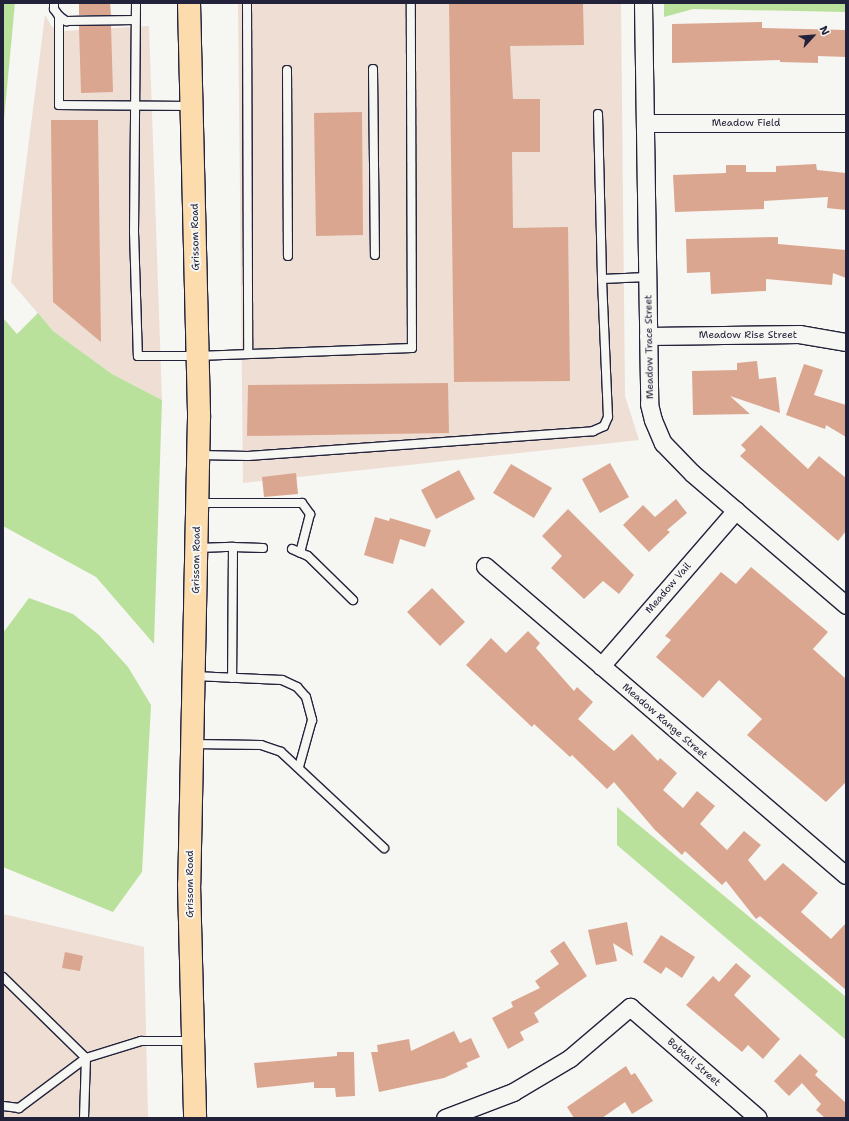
<!DOCTYPE html>
<style>
body{margin:0}
#map{position:relative;width:849px;height:1121px;overflow:hidden;background:#f6f6f2;font-family:"Shantell Sans",sans-serif}
div>[style]{position:absolute}
.built>*{inset:0;background:#eeded4}
.green>*{inset:0;background:#bae19c}
.building>*{inset:0;background:#dba68f}
.roads{filter:drop-shadow(1px 0 #22223b) drop-shadow(-1px 0 #22223b) drop-shadow(0 1px #22223b) drop-shadow(0 -1px #22223b)}
.lane>*{height:8px;margin:-4px;padding:0 4px;transform-origin:4px;border-radius:4px;background:#f6f6f2}
.street>*{height:17px;margin:-8.5px;padding:0 8.5px;transform-origin:8.5px;border-radius:8.5px;background:#f6f6f2}
.primary>*{height:22px;margin:-11px;padding:0 11px;transform-origin:11px;border-radius:11px;background:#fcdcac}
span{translate:-50% -50%;white-space:nowrap;text-align:center;line-height:1.15;-webkit-text-stroke:4px #f6f6f2;paint-order:stroke}
.street-label{font-size:10px;color:#22223b}
.frame{position:absolute;inset:0;border:4px solid #22223b;pointer-events:none}
.north{position:absolute;left:793px;top:16px;width:40px;height:40px;-webkit-text-stroke:3px #f6f6f2;paint-order:stroke;rotate:64deg;font-size:11px;font-weight:700;line-height:16px;text-align:center;color:#22223b}
.north::after{content:'';display:block;margin:auto;width:14px;height:18px;background:#22223b;clip-path:polygon(50% 0,100% 100%,50% 72%,0 100%)}
</style>
<div id="map">
<div class="built">
<i style="clip-path:polygon(238px 3px,621px 3px,625px 396px,639px 440px,243px 483px)"></i>
<i style="clip-path:polygon(45px 15px,52px 27px,64px 31px,149px 26px,162px 400px,112px 374px,53px 331px,11px 282px)"></i>
<i style="clip-path:polygon(3px 914px,144px 947px,148px 1118px,3px 1118px)"></i>
</div>
<div class="green">
<i style="clip-path:polygon(3px 3px,15px 3px,3px 130px)"></i>
<i style="clip-path:polygon(664px 3px,846px 3px,846px 12px,693px 9px,664px 17px)"></i>
<i style="clip-path:polygon(38px 313px,53px 331px,112px 374px,162px 400px,154px 644px,96px 577px,3px 526px,3px 318px,17px 334px)"></i>
<i style="clip-path:polygon(29px 598px,73px 614px,99px 635px,128px 667px,151px 705px,142px 872px,113px 912px,3px 867px,3px 633px)"></i>
<i style="clip-path:polygon(617px 807px,846px 997px,846px 1040px,617px 845px)"></i>
</div>
<div class="building">
<i style="clip-path:polygon(79px 3px,110px 3px,111px 15px,79px 15px)"></i>
<i style="clip-path:polygon(449px 3px,583px 3px,584px 45px,510px 46px,513px 99px,540px 99px,540px 152px,512px 152px,513px 228px,568px 227px,570px 381px,454px 382px)"></i>
<i style="clip-path:polygon(762px 22px,762px 28px,846px 30px,846px 57px,818px 56px,818px 63px,780px 62px,780px 60px,672px 63px,672px 24px)"></i>
<i style="clip-path:polygon(79px 26px,111px 26px,113px 92px,81px 93px)"></i>
<i style="clip-path:polygon(362px 112px,363px 235px,316px 236px,314px 113px)"></i>
<i style="clip-path:polygon(51px 120px,98px 120px,101px 342px,53px 302px)"></i>
<i style="clip-path:polygon(816px 164px,817px 170px,846px 173px,846px 210px,827px 208px,828px 197px,764px 201px,764px 209px,675px 212px,673px 175px,726px 173px,726px 165px,746px 165px,746px 172px,776px 172px,776px 166px)"></i>
<i style="clip-path:polygon(778px 237px,778px 244px,846px 250px,846px 278px,833px 273px,832px 285px,766px 279px,766px 291px,711px 294px,710px 272px,687px 273px,686px 239px)"></i>
<i style="clip-path:polygon(757px 361px,759px 379px,776px 377px,780px 413px,730px 396px,750px 414px,693px 415px,692px 371px,737px 370px,737px 363px)"></i>
<i style="clip-path:polygon(804px 364px,823px 370px,814px 395px,846px 405px,846px 437px,826px 425px,825px 429px,786px 415px)"></i>
<i style="clip-path:polygon(448px 383px,449px 433px,247px 436px,248px 385px)"></i>
<i style="clip-path:polygon(761px 425px,808px 469px,819px 456px,846px 478px,846px 531px,838px 541px,740px 456px,746px 450px,741px 445px)"></i>
<i style="clip-path:polygon(610px 463px,629px 497px,600px 513px,582px 479px)"></i>
<i style="clip-path:polygon(511px 464px,552px 488px,534px 518px,493px 493px)"></i>
<i style="clip-path:polygon(459px 470px,475px 499px,436px 519px,421px 490px)"></i>
<i style="clip-path:polygon(296px 473px,298px 494px,264px 497px,262px 477px)"></i>
<i style="clip-path:polygon(676px 499px,687px 513px,667px 530px,670px 532px,649px 552px,623px 525px,643px 505px,655px 517px)"></i>
<i style="clip-path:polygon(568px 509px,634px 575px,619px 594px,603px 581px,584px 599px,551px 568px,562px 556px,542px 536px)"></i>
<i style="clip-path:polygon(375px 517px,389px 521px,390px 518px,431px 530px,425px 547px,400px 539px,393px 564px,364px 555px)"></i>
<i style="clip-path:polygon(751px 567px,828px 632px,813px 649px,846px 679px,846px 782px,826px 802px,747px 735px,762px 719px,719px 680px,703px 698px,656px 657px,671px 640px,665px 636px,721px 572px,736px 584px)"></i>
<i style="clip-path:polygon(432px 588px,465px 622px,440px 646px,407px 612px)"></i>
<i style="clip-path:polygon(528px 631px,540px 643px,536px 648px,574px 691px,577px 687px,593px 702px,578px 719px,601px 740px,614px 751px,632px 734px,658px 761px,660px 758px,677px 773px,663px 790px,683px 808px,697px 791px,715px 806px,700px 824px,727px 850px,744px 831px,761px 845px,748px 860px,765px 881px,783px 863px,818px 893px,801px 912px,831px 939px,846px 923px,846px 990px,760px 916px,756px 919px,726px 881px,722px 885px,685px 851px,682px 855px,655px 830px,614px 782px,607px 789px,572px 755px,570px 757px,534px 724px,532px 727px,466px 665px,491px 638px,506px 653px)"></i>
<i style="clip-path:polygon(627px 922px,633px 956px,613px 943px,617px 961px,596px 965px,588px 930px)"></i>
<i style="clip-path:polygon(661px 935px,695px 957px,682px 978px,666px 967px,661px 974px,643px 962px)"></i>
<i style="clip-path:polygon(564px 941px,587px 976px,534px 1013px,539px 1022px,520px 1032px,524px 1040px,508px 1049px,492px 1018px,513px 1007px,511px 1002px,540px 988px,535px 981px,559px 964px,550px 951px)"></i>
<i style="clip-path:polygon(65px 952px,83px 956px,80px 971px,62px 968px)"></i>
<i style="clip-path:polygon(736px 963px,751px 976px,734px 995px,780px 1039px,763px 1059px,748px 1045px,742px 1052px,686px 1005px,713px 976px,719px 982px)"></i>
<i style="clip-path:polygon(454px 1031px,460px 1043px,471px 1038px,480px 1057px,466px 1063px,468px 1067px,444px 1078px,379px 1092px,371px 1052px,378px 1052px,377px 1045px,409px 1039px,411px 1051px)"></i>
<i style="clip-path:polygon(337px 1052px,354px 1052px,355px 1096px,336px 1097px,335px 1088px,314px 1088px,314px 1082px,257px 1088px,254px 1063px,337px 1056px)"></i>
<i style="clip-path:polygon(800px 1054px,818px 1071px,815px 1075px,846px 1103px,846px 1118px,825px 1118px,816px 1110px,821px 1104px,802px 1083px,789px 1096px,774px 1081px)"></i>
<i style="clip-path:polygon(626px 1066px,631px 1075px,635px 1073px,653px 1101px,632px 1114px,625px 1102px,602px 1118px,574px 1118px,567px 1107px)"></i>
</div>
<div class="roads">
<div class="lane">
<i style="left:54px;top:3px;width:6px;rotate:90deg"></i>
<i style="left:54px;top:9px;width:9px;rotate:54deg"></i>
<i style="left:59px;top:16px;width:9px;rotate:36deg"></i>
<i style="left:66px;top:21px;width:69px;rotate:-0.8deg"></i>
<i style="left:136px;top:3px;width:229px;rotate:90.5deg"></i>
<i style="left:134px;top:232px;width:124px;rotate:88.2deg"></i>
<i style="left:138px;top:356px;width:59px"></i>
<i style="left:197px;top:356px;width:215px;rotate:-2.1deg"></i>
<i style="left:412px;top:348px;width:345px;rotate:-90.2deg"></i>
<i style="left:247px;top:3px;width:349px;rotate:89.8deg"></i>
<i style="left:59px;top:16px;width:89px;rotate:90deg"></i>
<i style="left:59px;top:105px;width:131px;rotate:0.4deg"></i>
<i style="left:373px;top:69px;width:186px;rotate:89.4deg"></i>
<i style="left:287px;top:70px;width:186px;rotate:89.7deg"></i>
<i style="left:598px;top:114px;width:165px;rotate:88.6deg"></i>
<i style="left:602px;top:279px;width:45px;rotate:-2.5deg"></i>
<i style="left:199px;top:455px;width:49px;rotate:1.2deg"></i>
<i style="left:248px;top:456px;width:346px;rotate:-4.1deg"></i>
<i style="left:593px;top:431px;width:12px;rotate:-24deg"></i>
<i style="left:604px;top:426px;width:10px;rotate:-66deg"></i>
<i style="left:608px;top:417px;width:138px;rotate:-92.5deg"></i>
<i style="left:198px;top:503px;width:104px"></i>
<i style="left:302px;top:503px;width:14px;rotate:54deg"></i>
<i style="left:310px;top:514px;width:40px;rotate:104.4deg"></i>
<i style="left:233px;top:547px;width:30px;rotate:2deg"></i>
<i style="left:197px;top:548px;width:36px;rotate:-2deg"></i>
<i style="left:233px;top:547px;width:131px;rotate:90.4deg"></i>
<i style="left:292px;top:549px;width:17px;rotate:24deg"></i>
<i style="left:308px;top:556px;width:63px;rotate:44.4deg"></i>
<i style="left:194px;top:676px;width:88px;rotate:2.6deg"></i>
<i style="left:282px;top:680px;width:17px;rotate:25deg"></i>
<i style="left:297px;top:687px;width:13px;rotate:48deg"></i>
<i style="left:306px;top:697px;width:24px;rotate:75deg"></i>
<i style="left:312px;top:720px;width:49px;rotate:105.5deg"></i>
<i style="left:193px;top:744px;width:68px;rotate:0.8deg"></i>
<i style="left:261px;top:745px;width:21px;rotate:19deg"></i>
<i style="left:281px;top:752px;width:141px;rotate:43deg"></i>
<i style="left:3px;top:977px;width:116px;rotate:44.3deg"></i>
<i style="left:86px;top:1058px;width:84px;rotate:143.3deg"></i>
<i style="left:19px;top:1108px;width:16px;rotate:-173deg"></i>
<i style="left:84px;top:1118px;width:60px;rotate:-88.1deg"></i>
<i style="left:86px;top:1058px;width:58px;rotate:-17.2deg"></i>
<i style="left:141px;top:1041px;width:51px"></i>
</div>
<div class="street">
<i style="left:643px;top:3px;width:401px;rotate:89.1deg"></i>
<i style="left:649px;top:404px;width:16px;rotate:76deg"></i>
<i style="left:653px;top:420px;width:25px;rotate:67deg"></i>
<i style="left:663px;top:443px;width:42px;rotate:46deg"></i>
<i style="left:692px;top:473px;width:203px;rotate:40.6deg"></i>
<i style="left:645px;top:123px;width:201px"></i>
<i style="left:648px;top:336px;width:151px;rotate:-0.8deg"></i>
<i style="left:799px;top:334px;width:48px;rotate:9.7deg"></i>
<i style="left:485px;top:566px;width:475px;rotate:40.6deg"></i>
<i style="left:601px;top:666px;width:206px;rotate:-49.1deg"></i>
<i style="left:445px;top:1118px;width:73px;rotate:-20.9deg"></i>
<i style="left:513px;top:1092px;width:66px;rotate:-30.8deg"></i>
<i style="left:570px;top:1058px;width:79px;rotate:-40.4deg"></i>
<i style="left:630px;top:1007px;width:169px;rotate:40.9deg"></i>
</div>
<div class="primary">
<i style="left:189px;top:3px;width:415px;rotate:88.6deg"></i>
<i style="left:199px;top:418px;width:466px;rotate:91.2deg"></i>
<i style="left:189px;top:884px;width:234px;rotate:88.5deg"></i>
</div>
</div>
<div class="street-label">
<span style="left:746px;top:123px">Meadow Field</span>
<span style="left:195px;top:237px;rotate:-91deg">Grissom Road</span>
<span style="left:748px;top:335px">Meadow Rise Street</span>
<span style="left:649px;top:347px;rotate:-91deg">Meadow Trace Street</span>
<span style="left:196px;top:560px;rotate:-89deg">Grissom Road</span>
<span style="left:668px;top:588px;rotate:-49deg">Meadow Vail</span>
<span style="left:665px;top:721px;rotate:41deg">Meadow Range Street</span>
<span style="left:190px;top:884px;rotate:-90deg">Grissom Road</span>
<span style="left:694px;top:1062px;rotate:41deg">Bobtail Street</span>
</div>
<div class="frame"></div>
<div class="north">N</div>
</div>
